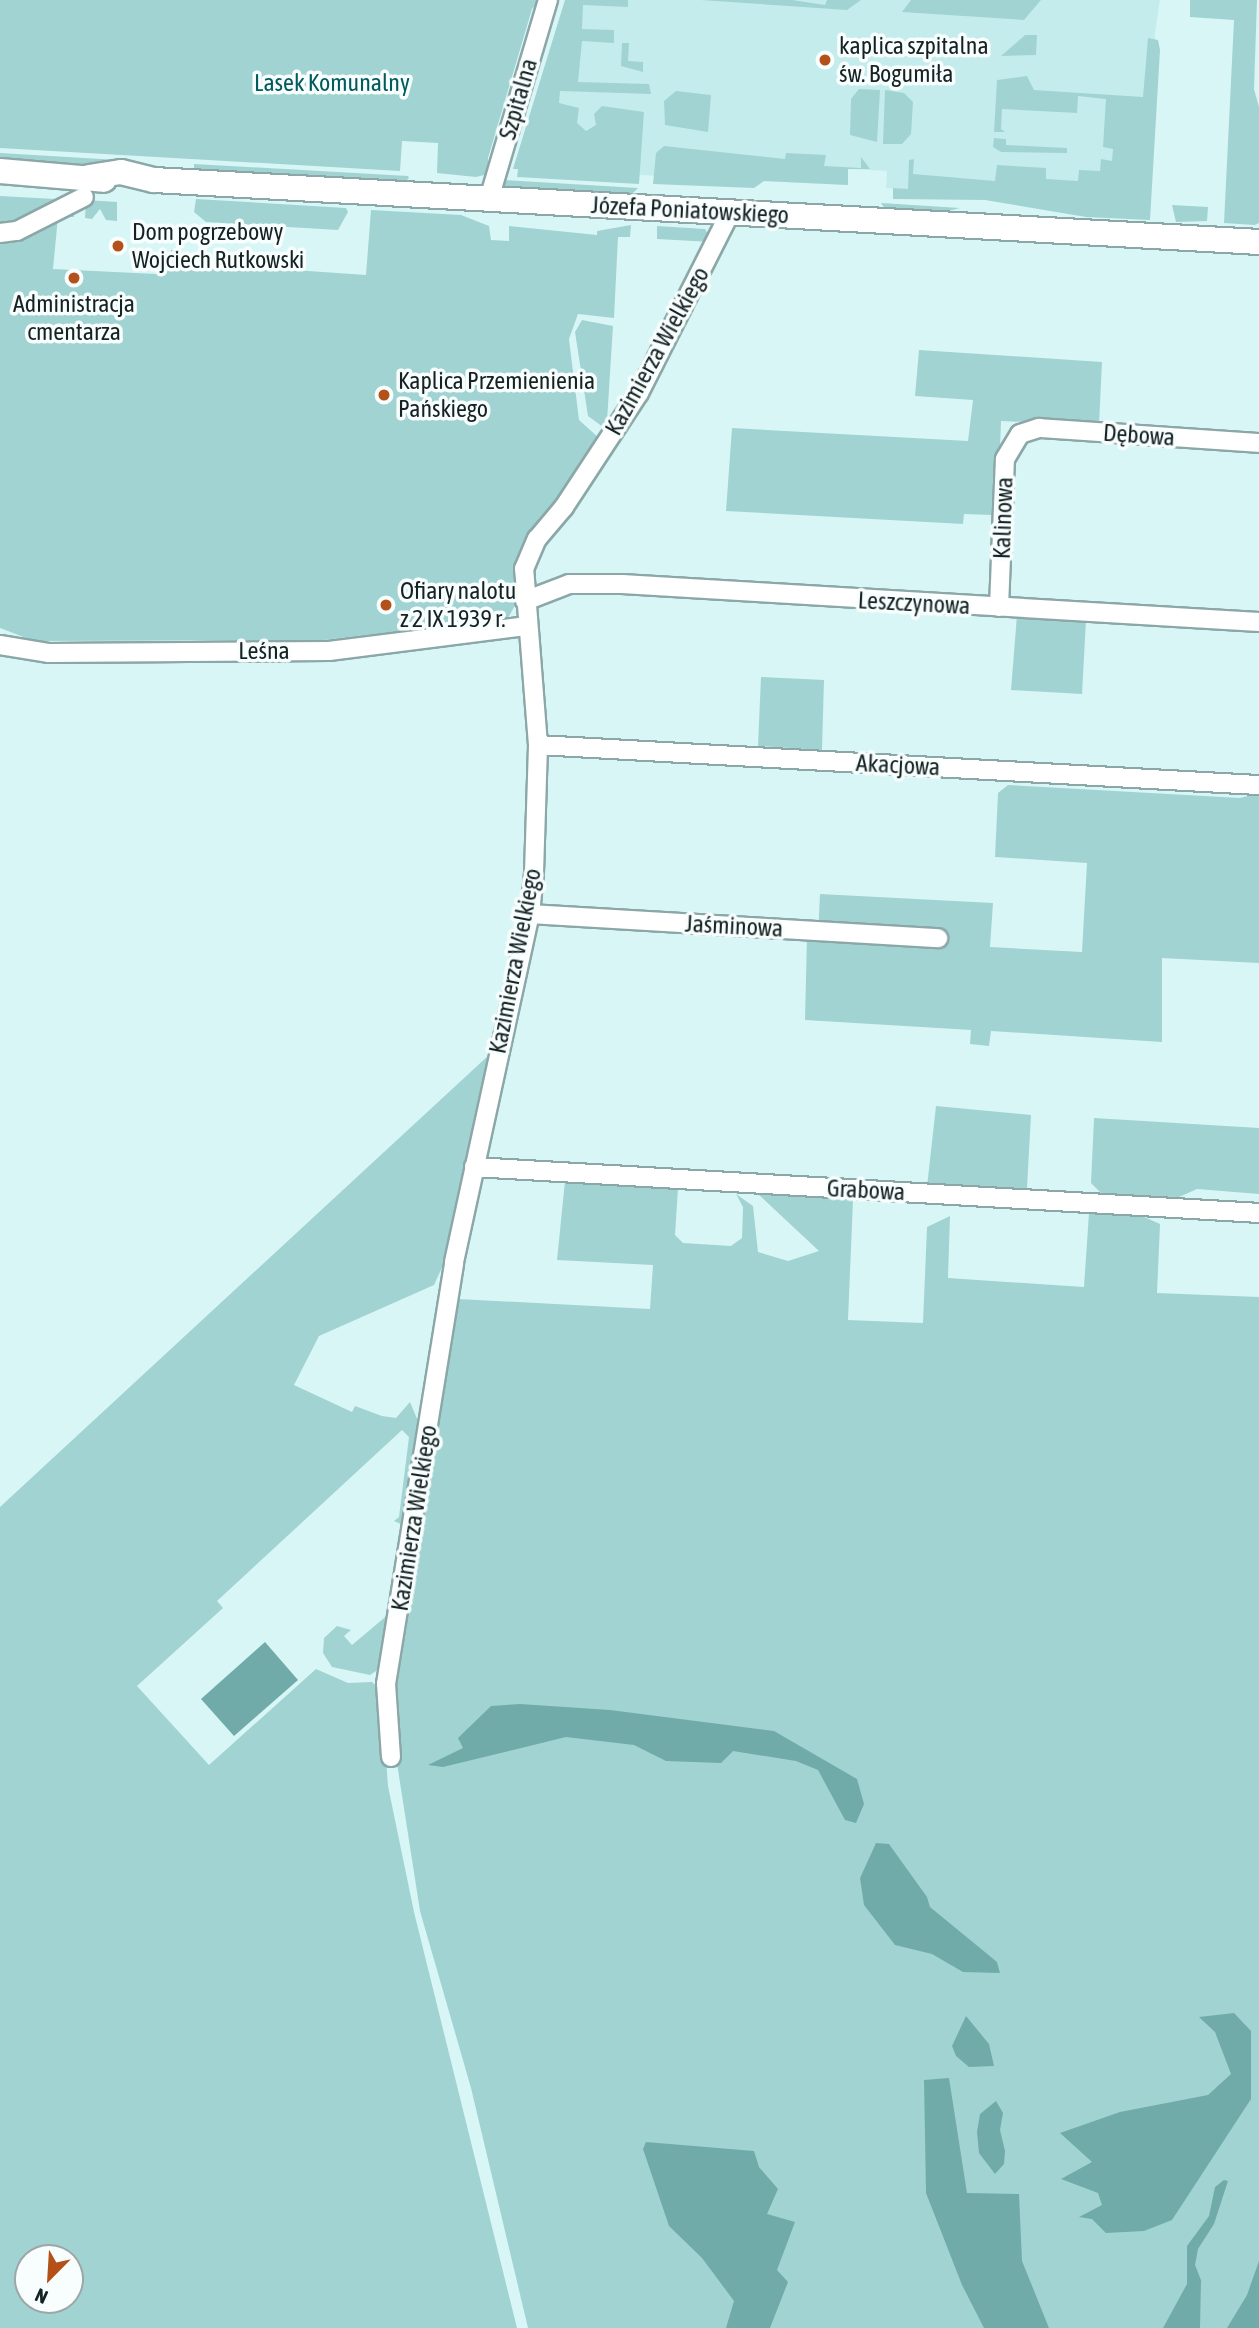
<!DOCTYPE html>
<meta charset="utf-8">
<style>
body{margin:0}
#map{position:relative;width:1259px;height:2328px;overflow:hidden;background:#d9f6f6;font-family:"Asap Condensed",sans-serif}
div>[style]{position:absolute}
.built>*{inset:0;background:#c5ecec}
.green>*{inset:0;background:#a1d3d3}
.water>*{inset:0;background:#70abaa}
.roads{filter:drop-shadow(2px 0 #8ca7a7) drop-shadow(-2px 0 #8ca7a7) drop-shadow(0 2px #8ca7a7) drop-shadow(0 -2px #8ca7a7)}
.street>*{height:18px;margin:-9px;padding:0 9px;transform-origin:9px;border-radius:9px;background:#fff}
.secondary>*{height:24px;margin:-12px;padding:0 12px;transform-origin:12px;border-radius:12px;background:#fff}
.dots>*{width:19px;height:19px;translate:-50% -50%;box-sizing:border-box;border:4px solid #f8fefe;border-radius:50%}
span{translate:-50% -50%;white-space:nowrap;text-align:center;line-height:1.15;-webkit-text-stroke:7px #f8fefe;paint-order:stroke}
.poi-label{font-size:24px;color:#162121}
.left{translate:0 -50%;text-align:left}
.park-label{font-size:24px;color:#015b5c}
.street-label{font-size:24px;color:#162121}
.north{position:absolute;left:14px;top:2244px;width:70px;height:70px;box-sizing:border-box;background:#f8fefe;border:2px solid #9ea6a6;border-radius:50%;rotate:204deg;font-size:19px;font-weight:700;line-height:28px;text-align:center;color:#162121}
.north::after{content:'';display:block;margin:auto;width:24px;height:32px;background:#b45118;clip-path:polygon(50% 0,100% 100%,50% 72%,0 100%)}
</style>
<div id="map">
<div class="built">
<i style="clip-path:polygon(565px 0,1160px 0,1155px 33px,1151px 203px,886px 188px,887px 171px,870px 170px,848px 169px,848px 185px,513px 169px)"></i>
</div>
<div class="green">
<i style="clip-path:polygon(0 0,540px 0,532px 9px,488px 158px,488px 174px,476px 177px,437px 173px,438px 143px,402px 141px,400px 171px,0 148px)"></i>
<i style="clip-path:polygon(565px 0,628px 0,628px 7px,583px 5px,582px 29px,614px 30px,614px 43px,582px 41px,578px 82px,649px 84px,651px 94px,560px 91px,559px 103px,579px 108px,577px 123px,586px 131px,596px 125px,594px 114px,602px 106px,644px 112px,639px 184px,517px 177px,518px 169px,513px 169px)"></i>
<i style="clip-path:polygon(701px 0,792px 0,825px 5px,827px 0,861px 0,847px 10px)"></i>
<i style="clip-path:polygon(911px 0,1041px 0,1024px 20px,902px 12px)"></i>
<i style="clip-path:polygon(1190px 0,1257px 0,1254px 89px,1259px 107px,1259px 223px,1255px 225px,1224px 223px,1234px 20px,1190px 17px)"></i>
<i style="clip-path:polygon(1025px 35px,1037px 35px,1036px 55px,1001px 56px)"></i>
<i style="clip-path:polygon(1148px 38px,1158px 40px,1160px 50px,1150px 220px,1086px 217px,985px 200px,893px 199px,893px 188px,908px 189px,909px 160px,914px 159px,913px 174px,995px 181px,997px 165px,1046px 168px,1046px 179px,1078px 181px,1079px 170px,1100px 171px,1101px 159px,1112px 161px,1113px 149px,1103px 147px,1106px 99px,1078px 96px,1077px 113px,1002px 109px,1001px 129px,1005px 132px,994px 132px,997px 80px,1027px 76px,1034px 90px,1143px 97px)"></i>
<i style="clip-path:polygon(622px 43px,629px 43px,628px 61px,643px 62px,643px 72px,621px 66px)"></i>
<i style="clip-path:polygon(859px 89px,880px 90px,877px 142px,850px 135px,851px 99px)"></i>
<i style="clip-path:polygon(885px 90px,904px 93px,913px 102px,911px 134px,902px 144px,883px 144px)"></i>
<i style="clip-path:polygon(676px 91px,711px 95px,708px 132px,665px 125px,664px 101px)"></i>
<i style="clip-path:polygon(994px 138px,1006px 139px,1006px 145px,1067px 148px,1067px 153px,1001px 152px,993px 147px)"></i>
<i style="clip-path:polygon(664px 146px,785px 159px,786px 153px,826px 155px,824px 166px,861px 168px,861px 157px,870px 169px,848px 169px,848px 185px,764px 181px,754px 188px,653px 184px,656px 153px)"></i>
<i style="clip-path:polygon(0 153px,118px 160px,124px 168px,0 161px)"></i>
<i style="clip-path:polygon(194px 164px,408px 176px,409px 178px,402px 184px,194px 171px)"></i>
<i style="clip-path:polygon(502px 180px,638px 188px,629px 197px,505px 188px)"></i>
<i style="clip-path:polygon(0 196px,74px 200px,74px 217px,58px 217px,53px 269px,156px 274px,160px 269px,170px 269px,171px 250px,179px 250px,179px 262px,366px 275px,371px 210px,461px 215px,489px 226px,491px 240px,509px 241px,509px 226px,597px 235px,597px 231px,631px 225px,630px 237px,618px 237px,614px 318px,578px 314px,569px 339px,579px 420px,599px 438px,518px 559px,518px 600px,508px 618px,324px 640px,34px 641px,0 628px)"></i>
<i style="clip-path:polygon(196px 199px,346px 208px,348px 212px,338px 230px,206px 222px,194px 212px)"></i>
<i style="clip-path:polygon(86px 200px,117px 202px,117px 221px,106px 220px,100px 209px,92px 219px,85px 218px)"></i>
<i style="clip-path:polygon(881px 203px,960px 208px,940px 213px,886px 210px)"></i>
<i style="clip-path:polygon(1172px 205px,1208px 207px,1207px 221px,1176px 222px)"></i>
<i style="clip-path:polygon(657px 226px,705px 229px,712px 242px,657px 239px)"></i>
<i style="clip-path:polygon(582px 320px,613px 326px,607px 421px,611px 423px,603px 427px,588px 416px,575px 332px)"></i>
<i style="clip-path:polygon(919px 350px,1102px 362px,1099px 425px,1001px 421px,996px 557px,989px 595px,992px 515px,964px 514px,963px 524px,726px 511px,732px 428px,968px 441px,973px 400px,915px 396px)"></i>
<i style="clip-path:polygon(1017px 615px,1086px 620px,1082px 694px,1011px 690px)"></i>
<i style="clip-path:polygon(761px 677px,824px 680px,822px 750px,758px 746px)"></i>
<i style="clip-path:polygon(1008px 785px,1240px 798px,1259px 793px,1259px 963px,1162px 958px,1162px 1042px,991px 1031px,989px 1046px,970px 1044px,971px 1030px,805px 1020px,807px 936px,818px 937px,820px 894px,993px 903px,990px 947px,1082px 952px,1087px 863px,995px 857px,998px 793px)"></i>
<i style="clip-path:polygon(evenodd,489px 1055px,445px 1261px,434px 1285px,319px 1336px,294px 1385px,352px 1412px,355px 1406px,382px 1416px,396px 1418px,410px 1402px,423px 1433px,382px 1667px,370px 1675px,332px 1667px,323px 1653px,324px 1638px,337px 1626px,351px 1630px,344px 1636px,352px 1645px,390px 1613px,405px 1526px,394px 1521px,399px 1517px,409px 1437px,402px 1430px,217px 1601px,223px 1608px,137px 1686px,209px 1765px,316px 1669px,348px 1683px,372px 1682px,381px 1690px,388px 1786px,414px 1912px,517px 2328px,0 2328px,0 1507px,489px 1055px,28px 2258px,70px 2258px,70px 2300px,28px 2300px,28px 2258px)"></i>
<i style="clip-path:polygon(936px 1106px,1031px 1115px,1027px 1188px,927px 1187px)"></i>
<i style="clip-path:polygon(1094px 1118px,1259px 1128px,1259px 1194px,1197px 1189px,1179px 1197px,1104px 1196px,1091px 1183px)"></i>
<i style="clip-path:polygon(565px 1181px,678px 1188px,675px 1235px,683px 1243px,731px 1246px,742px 1238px,743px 1207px,736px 1194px,753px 1206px,758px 1252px,788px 1261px,819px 1251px,758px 1194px,853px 1200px,848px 1320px,923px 1323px,927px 1227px,950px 1216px,948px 1278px,1084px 1287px,1089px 1213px,1142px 1216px,1160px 1224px,1157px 1293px,1259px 1297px,1259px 2328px,528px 2328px,471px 2088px,420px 1911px,389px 1712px,458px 1299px,650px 1309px,653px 1265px,557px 1260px)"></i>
</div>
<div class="water">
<i style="clip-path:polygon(265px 1642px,298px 1680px,234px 1736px,201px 1699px)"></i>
<i style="clip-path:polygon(520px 1704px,610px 1710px,774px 1731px,857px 1779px,864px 1804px,856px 1823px,845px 1820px,818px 1770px,796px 1761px,733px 1751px,721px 1763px,666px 1761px,634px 1745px,566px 1737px,443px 1767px,428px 1765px,463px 1748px,458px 1738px,491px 1706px)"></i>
<i style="clip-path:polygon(876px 1843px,889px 1844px,927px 1897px,930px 1907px,997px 1962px,1000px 1973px,963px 1972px,932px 1954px,895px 1945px,864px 1905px,860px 1878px)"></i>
<i style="clip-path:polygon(1234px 2013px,1251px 2031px,1251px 2099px,1172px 2220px,1144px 2231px,1106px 2233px,1092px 2219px,1079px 2217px,1102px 2205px,1098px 2193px,1061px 2179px,1092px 2162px,1060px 2133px,1120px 2112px,1208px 2095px,1231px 2074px,1215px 2032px,1199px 2017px)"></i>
<i style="clip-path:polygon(966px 2016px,989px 2044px,994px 2066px,969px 2067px,956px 2056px,952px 2046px)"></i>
<i style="clip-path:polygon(949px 2078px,967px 2193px,1019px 2194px,1022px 2261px,1049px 2328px,984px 2328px,962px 2285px,926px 2193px,924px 2080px)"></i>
<i style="clip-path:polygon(996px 2101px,1003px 2113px,1000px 2130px,1005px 2151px,1004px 2164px,995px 2174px,979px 2153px,977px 2132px,980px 2114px)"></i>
<i style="clip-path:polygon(646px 2142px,754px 2151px,759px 2167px,778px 2189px,767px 2214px,795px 2222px,777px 2270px,788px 2282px,770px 2328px,726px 2328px,734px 2301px,702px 2258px,669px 2226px,643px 2149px)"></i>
<i style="clip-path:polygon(1224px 2180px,1228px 2181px,1214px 2224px,1198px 2249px,1195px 2265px,1201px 2280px,1200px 2328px,1163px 2328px,1187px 2284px,1187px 2246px,1209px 2216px,1215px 2187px)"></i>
<i style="clip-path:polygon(1259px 2261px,1259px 2328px,1227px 2328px,1247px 2295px)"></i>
</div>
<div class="roads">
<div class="street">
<i style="left:489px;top:199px;width:208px;rotate:-73.5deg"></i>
<i style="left:0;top:233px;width:17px;rotate:-7deg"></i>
<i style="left:17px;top:231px;width:75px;rotate:-26.9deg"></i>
<i style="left:525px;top:601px;width:47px;rotate:-21.1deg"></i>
<i style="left:569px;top:584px;width:53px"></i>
<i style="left:622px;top:584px;width:638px;rotate:3.41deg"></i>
<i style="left:999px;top:607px;width:148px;rotate:-87.7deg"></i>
<i style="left:1005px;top:459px;width:29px;rotate:-59deg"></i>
<i style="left:1020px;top:434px;width:20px;rotate:-18deg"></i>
<i style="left:1039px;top:428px;width:221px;rotate:3.9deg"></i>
<i style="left:0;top:645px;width:50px;rotate:9.3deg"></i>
<i style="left:49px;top:653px;width:280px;rotate:-0.4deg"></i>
<i style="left:329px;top:651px;width:200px;rotate:-7.2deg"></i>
<i style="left:538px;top:745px;width:722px;rotate:3.18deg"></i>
<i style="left:530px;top:914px;width:409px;rotate:3.4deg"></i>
<i style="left:474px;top:1167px;width:786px;rotate:3.35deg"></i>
<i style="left:391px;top:1757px;width:73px;rotate:-93.9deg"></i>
<i style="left:386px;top:1684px;width:427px;rotate:-80.8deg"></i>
<i style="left:454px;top:1262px;width:356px;rotate:-77.7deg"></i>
<i style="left:530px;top:914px;width:41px;rotate:-84.4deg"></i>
<i style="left:534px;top:873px;width:128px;rotate:-88.2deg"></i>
<i style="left:538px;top:745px;width:177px;rotate:-94.5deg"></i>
<i style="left:524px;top:569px;width:33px;rotate:-67deg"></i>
<i style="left:537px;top:539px;width:42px;rotate:-49.8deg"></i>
<i style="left:564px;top:507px;width:136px;rotate:-56.7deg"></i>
<i style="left:639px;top:393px;width:202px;rotate:-63.2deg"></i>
</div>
<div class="secondary">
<i style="left:0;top:171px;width:104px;rotate:4.9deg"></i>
<i style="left:89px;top:177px;width:32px;rotate:-9deg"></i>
<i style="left:121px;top:172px;width:34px;rotate:14deg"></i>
<i style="left:154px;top:180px;width:1107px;rotate:3.21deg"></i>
</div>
</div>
<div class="dots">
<i style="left:825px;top:60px;background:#b45118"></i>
<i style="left:118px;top:246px;background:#b45118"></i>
<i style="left:74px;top:278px;background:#b45118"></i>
<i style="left:384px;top:395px;background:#b45118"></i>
<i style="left:386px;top:605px;background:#b45118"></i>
</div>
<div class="poi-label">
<span class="left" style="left:839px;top:60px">kaplica szpitalna<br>św. Bogumiła</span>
<span class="left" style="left:132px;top:246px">Dom pogrzebowy<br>Wojciech Rutkowski</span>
<span style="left:74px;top:318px">Administracja<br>cmentarza</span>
<span class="left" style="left:398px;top:395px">Kaplica Przemienienia<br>Pańskiego</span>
<span class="left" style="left:400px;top:605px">Ofiary nalotu<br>z 2 IX 1939 r.</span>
</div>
<div class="park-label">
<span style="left:332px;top:83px">Lasek Komunalny</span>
</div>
<div class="street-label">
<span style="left:518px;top:99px;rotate:-74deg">Szpitalna</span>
<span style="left:690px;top:210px;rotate:3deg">Józefa Poniatowskiego</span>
<span style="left:657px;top:351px;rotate:-61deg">Kazimierza Wielkiego</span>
<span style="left:1139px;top:435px;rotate:4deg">Dębowa</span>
<span style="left:1003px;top:518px;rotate:-88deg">Kalinowa</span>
<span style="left:914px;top:603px;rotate:3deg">Leszczynowa</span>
<span style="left:264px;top:651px">Leśna</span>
<span style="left:898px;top:765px;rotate:3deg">Akacjowa</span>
<span style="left:734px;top:926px;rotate:3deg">Jaśminowa</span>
<span style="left:515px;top:961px;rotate:-79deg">Kazimierza Wielkiego</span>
<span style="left:866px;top:1190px;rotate:3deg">Grabowa</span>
<span style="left:414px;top:1518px;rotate:-81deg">Kazimierza Wielkiego</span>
</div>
<div class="north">N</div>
</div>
